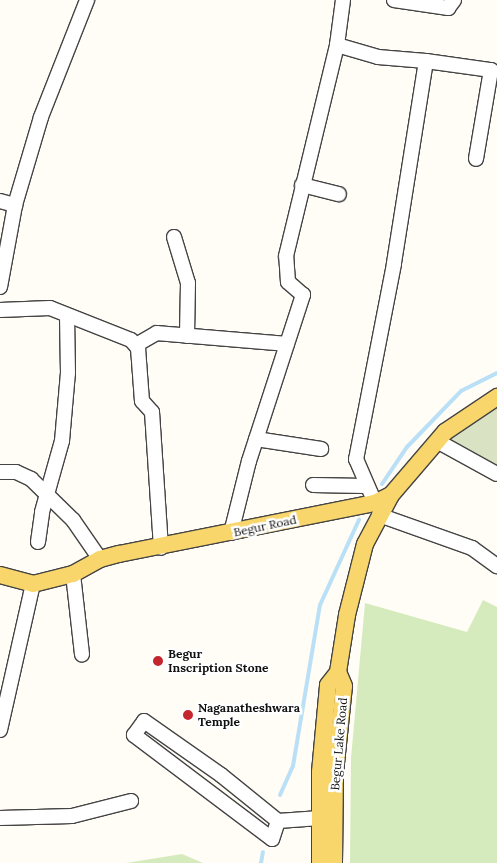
<!DOCTYPE html>
<style>
body{margin:0}
#map{position:relative;width:497px;height:863px;overflow:hidden;background:#fffdf5;font-family:Lora,serif}
div>[style]{position:absolute}
.green>*{inset:0;background:#d5ebbd}
.cemetery>*{inset:0;background:#d9e3c4}
.stream>*{height:4px;margin:-2px;padding:0 2px;transform-origin:2px;border-radius:2px;background:#b9e0f7}
.roads{filter:drop-shadow(1px 0 #444) drop-shadow(-1px 0 #444) drop-shadow(0 1px #444) drop-shadow(0 -1px #444)}
.minor>*{height:14px;margin:-7px;padding:0 7px;transform-origin:7px;border-radius:7px;background:#fff}
.major>*{height:16px;margin:-8px;padding:0 8px;transform-origin:8px;border-radius:8px;background:#f9d66b}
.dots>*{width:14px;height:14px;translate:-50% -50%;box-sizing:border-box;border:2px solid #fff;border-radius:50%}
span{translate:-50% -50%;white-space:nowrap;text-align:center;line-height:1.15;-webkit-text-stroke:5px #fff;paint-order:stroke}
.street-label{font-size:12px;color:#111}
.poi-label{font-size:12px;color:#111;font-weight:700}
.left{translate:0 -50%;text-align:left}
</style>
<div id="map">
<div class="green">
<i style="clip-path:polygon(483px 600px,497px 607px,497px 863px,350px 863px,351px 758px,365px 603px,467px 632px)"></i>
<i style="clip-path:polygon(182px 854px,203px 863px,126px 863px)"></i>
</div>
<div class="cemetery">
<i style="clip-path:polygon(497px 408px,497px 471px,445px 443px,472px 421px)"></i>
</div>
<div class="stream">
<i style="left:382px;top:484px;width:45px;rotate:-56deg"></i>
<i style="left:407px;top:447px;width:78px;rotate:-46deg"></i>
<i style="left:461px;top:391px;width:40px;rotate:-26.6deg"></i>
<i style="left:280px;top:795px;width:32px;rotate:-66deg"></i>
<i style="left:293px;top:766px;width:163px;rotate:-80.5deg"></i>
<i style="left:320px;top:605px;width:94px;rotate:-65.4deg"></i>
<i style="left:261px;top:863px;width:11px;rotate:-80deg"></i>
</div>
<div class="roads">
<div class="minor">
<i style="left:343px;top:0;width:45px;rotate:97.6deg"></i>
<i style="left:337px;top:45px;width:43px;rotate:16.3deg"></i>
<i style="left:378px;top:57px;width:48px;rotate:4.8deg"></i>
<i style="left:426px;top:61px;width:206px;rotate:99deg"></i>
<i style="left:394px;top:264px;width:199px;rotate:101deg"></i>
<i style="left:356px;top:459px;width:48px;rotate:66.6deg"></i>
<i style="left:394px;top:0;width:55px;rotate:8.4deg"></i>
<i style="left:448px;top:8px;width:10px;rotate:-53deg"></i>
<i style="left:426px;top:61px;width:66px;rotate:7.9deg"></i>
<i style="left:491px;top:70px;width:90px;rotate:99.6deg"></i>
<i style="left:302px;top:185px;width:38px;rotate:14deg"></i>
<i style="left:0;top:201px;width:16px;rotate:15deg"></i>
<i style="left:174px;top:237px;width:48px;rotate:73.1deg"></i>
<i style="left:188px;top:283px;width:53px;rotate:91.1deg"></i>
<i style="left:0;top:287px;width:83px;rotate:-79.6deg"></i>
<i style="left:15px;top:205px;width:92px;rotate:-73.5deg"></i>
<i style="left:41px;top:117px;width:126px;rotate:-68.5deg"></i>
<i style="left:0;top:310px;width:50px;rotate:-2.3deg"></i>
<i style="left:50px;top:308px;width:87px;rotate:21.6deg"></i>
<i style="left:131px;top:340px;width:11px;rotate:49deg"></i>
<i style="left:138px;top:348px;width:53px;rotate:85.7deg"></i>
<i style="left:142px;top:401px;width:15px;rotate:48deg"></i>
<i style="left:152px;top:412px;width:136px;rotate:86.2deg"></i>
<i style="left:136px;top:345px;width:24px;rotate:-30deg"></i>
<i style="left:157px;top:333px;width:130px;rotate:4.8deg"></i>
<i style="left:256px;top:439px;width:66px;rotate:8.7deg"></i>
<i style="left:437px;top:441px;width:68px;rotate:28.8deg"></i>
<i style="left:0;top:472px;width:16px"></i>
<i style="left:16px;top:472px;width:17px;rotate:25deg"></i>
<i style="left:31px;top:479px;width:59px;rotate:44.3deg"></i>
<i style="left:73px;top:520px;width:47px;rotate:55.3deg"></i>
<i style="left:313px;top:485px;width:52px;rotate:1.1deg"></i>
<i style="left:379px;top:515px;width:99px;rotate:19.5deg"></i>
<i style="left:472px;top:548px;width:31px;rotate:36deg"></i>
<i style="left:231px;top:533px;width:74px;rotate:-76deg"></i>
<i style="left:249px;top:461px;width:175px;rotate:-72deg"></i>
<i style="left:303px;top:295px;width:20px;rotate:-139deg"></i>
<i style="left:288px;top:282px;width:26px;rotate:-94deg"></i>
<i style="left:286px;top:256px;width:217px;rotate:-76.4deg"></i>
<i style="left:38px;top:542px;width:30px;rotate:-82deg"></i>
<i style="left:42px;top:512px;width:74px;rotate:-74.3deg"></i>
<i style="left:62px;top:441px;width:68px;rotate:-85deg"></i>
<i style="left:68px;top:373px;width:57px;rotate:-91deg"></i>
<i style="left:73px;top:574px;width:81px;rotate:83.6deg"></i>
<i style="left:144px;top:721px;width:94px;rotate:35deg"></i>
<i style="left:221px;top:775px;width:73px;rotate:38.9deg"></i>
<i style="left:278px;top:821px;width:19px;rotate:108deg"></i>
<i style="left:272px;top:839px;width:173px;rotate:-143deg"></i>
<i style="left:134px;top:735px;width:17px;rotate:-54deg"></i>
<i style="left:0;top:730px;width:150px;rotate:-77.3deg"></i>
<i style="left:0;top:818px;width:72px;rotate:-1.6deg"></i>
<i style="left:72px;top:816px;width:61px;rotate:-14.3deg"></i>
<i style="left:278px;top:821px;width:42px;rotate:-4.1deg"></i>
</div>
<div class="major">
<i style="left:0;top:575px;width:34px;rotate:15deg"></i>
<i style="left:33px;top:584px;width:41px;rotate:-14deg"></i>
<i style="left:73px;top:574px;width:31px;rotate:-29deg"></i>
<i style="left:100px;top:559px;width:20px;rotate:-15deg"></i>
<i style="left:119px;top:554px;width:261px;rotate:-11.3deg"></i>
<i style="left:375px;top:503px;width:18px;rotate:-27deg"></i>
<i style="left:391px;top:495px;width:83px;rotate:-49.4deg"></i>
<i style="left:445px;top:432px;width:63px;rotate:-33.9deg"></i>
<i style="left:320px;top:863px;width:91px;rotate:-90deg"></i>
<i style="left:320px;top:772px;width:87px;rotate:-84.7deg"></i>
<i style="left:328px;top:685px;width:16px;rotate:-52deg"></i>
<i style="left:338px;top:672px;width:58px;rotate:-81deg"></i>
<i style="left:347px;top:615px;width:73px;rotate:-75.8deg"></i>
<i style="left:365px;top:544px;width:55px;rotate:-62deg"></i>
<i style="left:334px;top:863px;width:90px;rotate:-89.4deg"></i>
<i style="left:335px;top:773px;width:87px;rotate:-84.1deg"></i>
<i style="left:344px;top:686px;width:15px;rotate:-113deg"></i>
</div>
</div>
<div class="dots">
<i style="left:158px;top:661px;background:#c4262e"></i>
<i style="left:188px;top:715px;background:#c4262e"></i>
</div>
<div class="street-label">
<span style="left:265px;top:526px;rotate:-12deg">Begur Road</span>
<span style="left:339px;top:744px;rotate:-85deg">Begur Lake Road</span>
</div>
<div class="poi-label">
<span class="left" style="left:168px;top:661px">Begur<br>Inscription Stone</span>
<span class="left" style="left:198px;top:715px">Naganatheshwara<br>Temple</span>
</div>
</div>
